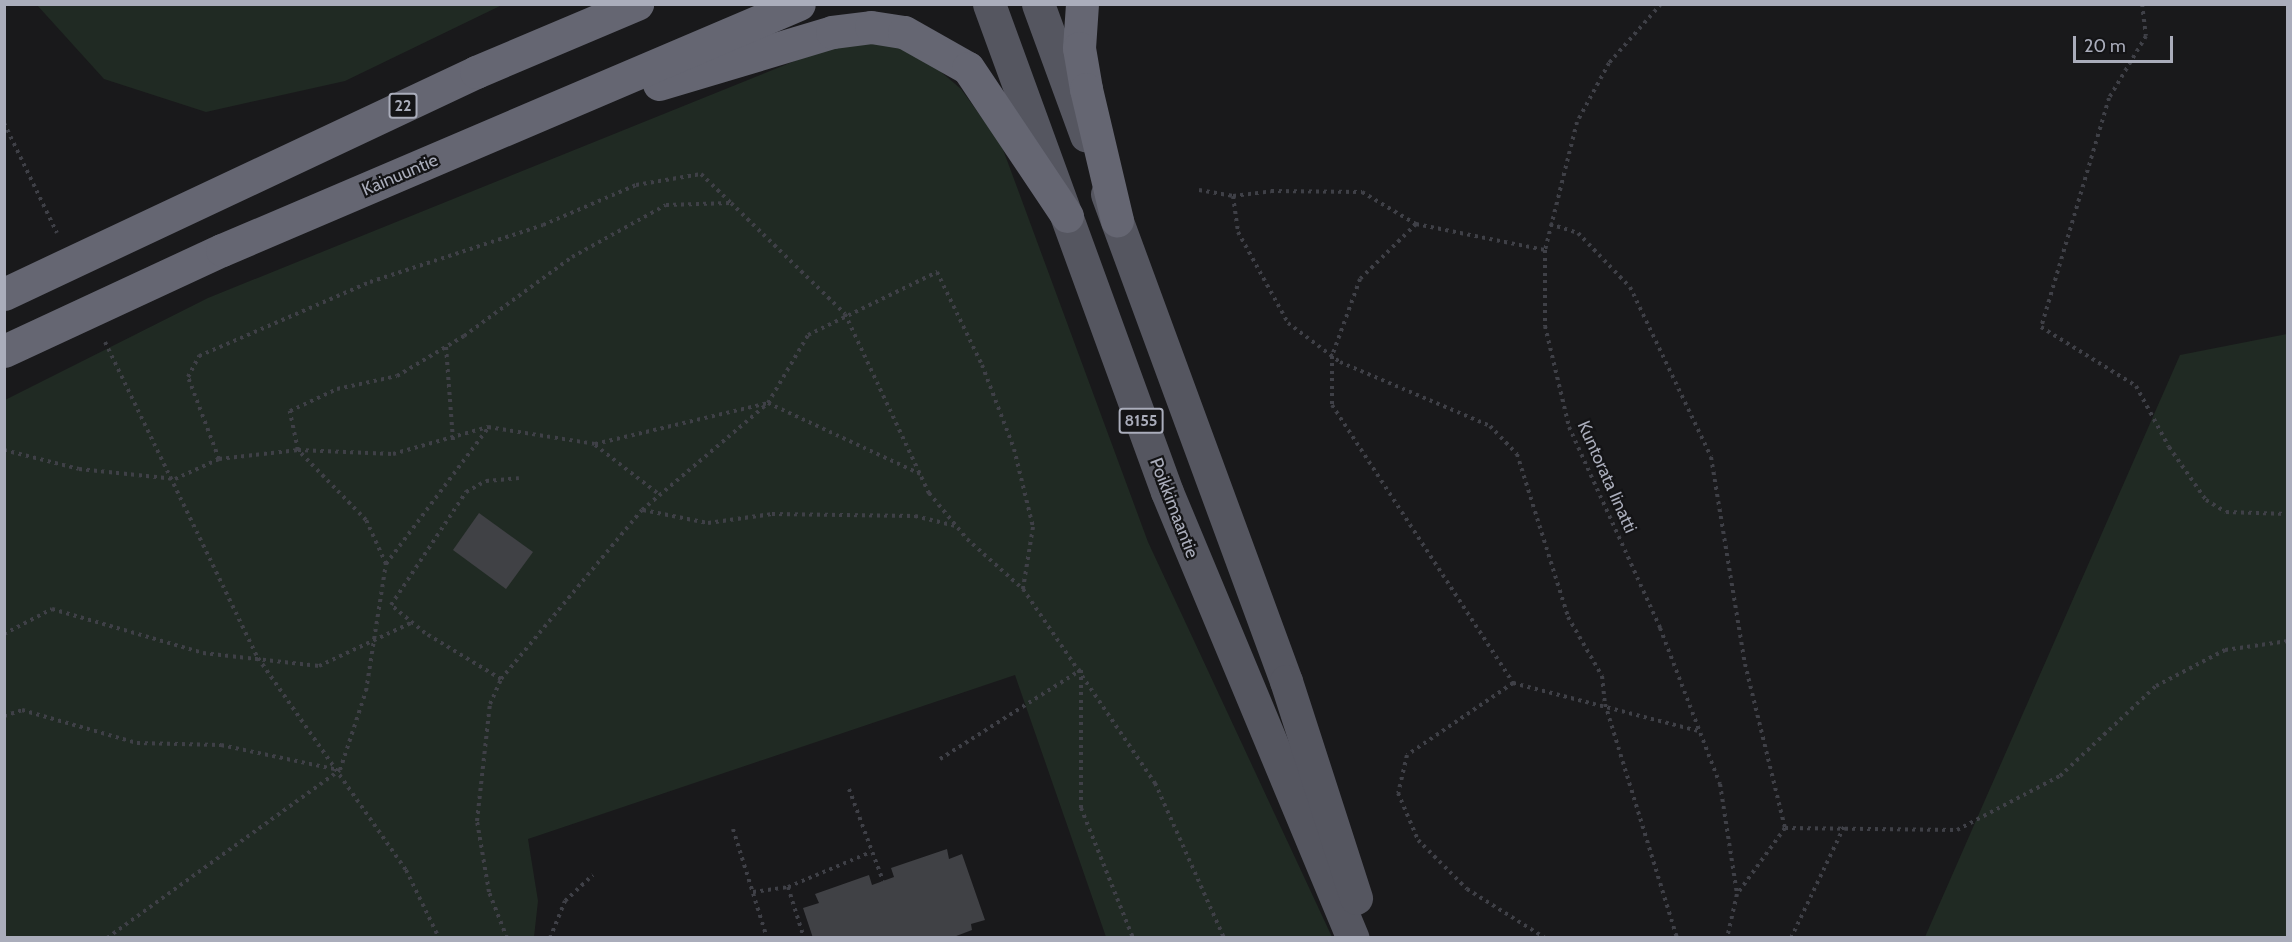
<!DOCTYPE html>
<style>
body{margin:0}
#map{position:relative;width:2292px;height:942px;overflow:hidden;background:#19191b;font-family:Cabin,sans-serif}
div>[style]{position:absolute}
.green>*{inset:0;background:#202a23}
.building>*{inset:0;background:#404145}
.path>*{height:4px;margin-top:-2px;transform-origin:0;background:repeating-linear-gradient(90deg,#3f4047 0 3px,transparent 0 7.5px)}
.major>*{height:33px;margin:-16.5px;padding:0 16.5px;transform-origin:16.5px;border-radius:16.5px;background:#555660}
.highway>*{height:33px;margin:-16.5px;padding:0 16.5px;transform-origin:16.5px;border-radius:16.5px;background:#656672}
span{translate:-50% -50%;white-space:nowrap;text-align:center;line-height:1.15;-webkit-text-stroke:4.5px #141416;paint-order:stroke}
.shield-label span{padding:2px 4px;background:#141416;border:2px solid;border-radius:4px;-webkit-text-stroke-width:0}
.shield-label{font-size:16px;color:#aaadbb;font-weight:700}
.street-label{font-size:18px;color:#aaadbb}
.frame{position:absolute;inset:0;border:6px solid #aaadbb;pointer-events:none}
.scale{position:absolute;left:2073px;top:36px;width:100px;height:27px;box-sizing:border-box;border:3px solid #aaadbb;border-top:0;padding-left:8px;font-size:18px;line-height:21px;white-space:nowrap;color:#aaadbb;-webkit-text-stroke:4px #141416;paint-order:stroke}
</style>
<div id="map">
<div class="green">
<i style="clip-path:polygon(37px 5px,502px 5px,345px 81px,206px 112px,104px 79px)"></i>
<i style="clip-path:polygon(867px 42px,905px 49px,933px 65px,961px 89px,1001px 144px,1148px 542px,1332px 937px,1106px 937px,1015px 675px,528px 839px,538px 901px,534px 937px,5px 938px,5px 400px,208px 298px,817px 52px)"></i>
<i style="clip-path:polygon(2287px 334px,2287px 937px,1925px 937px,2180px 355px)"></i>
</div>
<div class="building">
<i style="clip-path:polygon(479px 513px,533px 552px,506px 589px,453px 550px)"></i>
<i style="clip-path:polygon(947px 849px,949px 859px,962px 854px,985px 920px,971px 924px,972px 930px,951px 938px,813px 938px,803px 908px,819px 903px,815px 894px,869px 875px,872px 885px,894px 877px,891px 868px)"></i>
</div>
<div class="path">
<i style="left:1661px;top:4px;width:79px;rotate:131.4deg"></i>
<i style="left:1609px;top:63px;width:67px;rotate:118.5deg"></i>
<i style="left:1577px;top:122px;width:132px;rotate:104deg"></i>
<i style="left:1545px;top:250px;width:76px;rotate:90deg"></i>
<i style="left:1545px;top:326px;width:104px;rotate:76.6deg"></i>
<i style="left:1569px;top:427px;width:221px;rotate:65.6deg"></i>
<i style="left:1660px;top:628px;width:167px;rotate:69deg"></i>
<i style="left:1720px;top:784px;width:111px;rotate:81.2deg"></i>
<i style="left:1737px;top:894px;width:45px;rotate:102.8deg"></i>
<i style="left:2142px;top:4px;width:32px;rotate:83deg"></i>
<i style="left:2146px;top:36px;width:72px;rotate:120.8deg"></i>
<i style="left:2109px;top:98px;width:239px;rotate:106.5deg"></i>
<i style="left:2041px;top:327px;width:112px;rotate:31.8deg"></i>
<i style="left:2136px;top:386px;width:69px;rotate:61.6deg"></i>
<i style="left:2169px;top:447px;width:65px;rotate:55.1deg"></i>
<i style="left:2206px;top:500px;width:23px;rotate:31deg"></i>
<i style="left:2226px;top:512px;width:62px;rotate:1.8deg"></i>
<i style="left:4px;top:123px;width:122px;rotate:64.3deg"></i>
<i style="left:1199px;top:190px;width:35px;rotate:10deg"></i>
<i style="left:1233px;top:196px;width:38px;rotate:-7deg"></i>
<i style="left:1271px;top:191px;width:91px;rotate:0.6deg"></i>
<i style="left:1362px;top:192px;width:63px;rotate:30.7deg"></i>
<i style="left:1416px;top:224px;width:132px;rotate:11.4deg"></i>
<i style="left:1233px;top:196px;width:36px;rotate:82deg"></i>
<i style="left:1238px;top:232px;width:104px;rotate:61.2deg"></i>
<i style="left:1288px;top:323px;width:65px;rotate:36.9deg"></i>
<i style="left:1340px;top:362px;width:163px;rotate:23.1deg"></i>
<i style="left:1490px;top:426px;width:39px;rotate:46deg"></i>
<i style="left:1517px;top:454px;width:171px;rotate:72.6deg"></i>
<i style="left:1568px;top:617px;width:68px;rotate:60deg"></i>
<i style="left:1602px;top:676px;width:28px;rotate:84deg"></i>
<i style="left:1605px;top:704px;width:245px;rotate:72.9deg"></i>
<i style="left:1416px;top:224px;width:78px;rotate:135.5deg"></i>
<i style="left:1360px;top:279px;width:82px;rotate:110deg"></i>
<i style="left:1332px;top:356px;width:49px;rotate:90deg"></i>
<i style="left:1332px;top:405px;width:332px;rotate:56.9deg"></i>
<i style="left:1513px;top:683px;width:128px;rotate:145.8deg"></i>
<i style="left:1407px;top:755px;width:39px;rotate:103deg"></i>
<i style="left:1398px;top:793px;width:51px;rotate:66.9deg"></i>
<i style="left:1418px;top:840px;width:69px;rotate:45deg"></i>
<i style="left:1467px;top:889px;width:92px;rotate:32.1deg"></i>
<i style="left:1550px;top:224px;width:29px;rotate:18deg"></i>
<i style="left:1578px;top:233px;width:75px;rotate:46.1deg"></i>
<i style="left:1630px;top:287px;width:188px;rotate:64.5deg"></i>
<i style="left:1711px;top:457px;width:210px;rotate:80.7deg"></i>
<i style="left:1745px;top:664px;width:169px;rotate:76.3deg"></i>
<i style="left:1785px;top:828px;width:82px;rotate:126deg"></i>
<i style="left:105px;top:342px;width:351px;rotate:64.2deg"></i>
<i style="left:258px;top:658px;width:259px;rotate:55.1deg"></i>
<i style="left:406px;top:870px;width:76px;rotate:64.1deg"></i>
<i style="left:446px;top:347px;width:94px;rotate:85.7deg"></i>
<i style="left:595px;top:445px;width:82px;rotate:37.6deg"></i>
<i style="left:4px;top:450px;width:77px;rotate:14.2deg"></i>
<i style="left:79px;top:469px;width:97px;rotate:5.9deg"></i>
<i style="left:175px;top:479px;width:48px;rotate:-24.4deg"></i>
<i style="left:219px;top:459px;width:80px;rotate:-6.5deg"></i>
<i style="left:298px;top:450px;width:95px;rotate:2.4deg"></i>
<i style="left:393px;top:454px;width:99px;rotate:-15.9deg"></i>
<i style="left:488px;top:427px;width:108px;rotate:9deg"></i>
<i style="left:595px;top:444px;width:178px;rotate:-13.3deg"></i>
<i style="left:768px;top:403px;width:168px;rotate:25deg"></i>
<i style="left:219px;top:459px;width:88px;rotate:-110.7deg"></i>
<i style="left:188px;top:377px;width:24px;rotate:-62deg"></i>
<i style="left:199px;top:356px;width:186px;rotate:-23.4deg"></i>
<i style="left:370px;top:282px;width:182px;rotate:-18.2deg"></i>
<i style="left:543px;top:225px;width:101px;rotate:-23.3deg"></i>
<i style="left:636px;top:185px;width:66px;rotate:-9.6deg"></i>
<i style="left:701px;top:174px;width:42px;rotate:44deg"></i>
<i style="left:643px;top:510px;width:66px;rotate:11.3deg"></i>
<i style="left:708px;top:523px;width:65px;rotate:-8deg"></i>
<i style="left:772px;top:514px;width:143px;rotate:0.8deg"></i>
<i style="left:915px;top:516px;width:42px;rotate:13.7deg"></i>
<i style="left:386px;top:564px;width:48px;rotate:-114.4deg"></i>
<i style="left:366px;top:520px;width:98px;rotate:-134.2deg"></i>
<i style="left:298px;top:450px;width:40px;rotate:-102deg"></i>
<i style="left:290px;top:411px;width:52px;rotate:-25.1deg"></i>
<i style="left:337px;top:389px;width:61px;rotate:-12.2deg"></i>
<i style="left:397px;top:376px;width:78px;rotate:-30.8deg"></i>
<i style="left:464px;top:336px;width:134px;rotate:-36.2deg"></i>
<i style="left:572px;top:257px;width:107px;rotate:-29deg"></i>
<i style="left:666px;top:205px;width:65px;rotate:-1.8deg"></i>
<i style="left:731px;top:203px;width:159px;rotate:44.2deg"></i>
<i style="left:845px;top:314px;width:198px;rotate:64.9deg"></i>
<i style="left:929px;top:493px;width:60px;rotate:50.4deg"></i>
<i style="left:967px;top:539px;width:75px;rotate:41.8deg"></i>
<i style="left:1023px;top:589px;width:235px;rotate:55.8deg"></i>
<i style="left:1155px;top:783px;width:170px;rotate:66deg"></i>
<i style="left:4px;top:634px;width:54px;rotate:-27.5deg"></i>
<i style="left:52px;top:609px;width:157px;rotate:16.2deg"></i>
<i style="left:203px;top:653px;width:117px;rotate:6.4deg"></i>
<i style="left:319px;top:666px;width:104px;rotate:-25.1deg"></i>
<i style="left:501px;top:679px;width:89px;rotate:-148.8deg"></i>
<i style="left:425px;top:633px;width:44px;rotate:-140.5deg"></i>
<i style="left:391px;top:605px;width:136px;rotate:-56.4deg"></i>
<i style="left:466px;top:492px;width:23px;rotate:-29deg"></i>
<i style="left:486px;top:481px;width:33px;rotate:-5deg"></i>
<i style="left:1513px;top:683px;width:192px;rotate:14.5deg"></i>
<i style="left:4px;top:716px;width:19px;rotate:-18deg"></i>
<i style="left:22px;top:710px;width:120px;rotate:16deg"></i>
<i style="left:137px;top:743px;width:84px;rotate:1.4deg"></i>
<i style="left:221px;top:745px;width:121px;rotate:12deg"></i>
<i style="left:940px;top:759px;width:167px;rotate:-32.3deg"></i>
<i style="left:1081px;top:670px;width:138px;rotate:90deg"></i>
<i style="left:1081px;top:808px;width:140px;rotate:68.2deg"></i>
<i style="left:849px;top:789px;width:98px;rotate:69.7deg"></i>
<i style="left:1785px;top:828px;width:172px;rotate:0.7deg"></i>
<i style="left:1957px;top:830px;width:116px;rotate:-27.7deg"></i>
<i style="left:2060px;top:776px;width:132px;rotate:-43.2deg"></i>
<i style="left:2156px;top:686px;width:78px;rotate:-27.6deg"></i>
<i style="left:2225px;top:650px;width:64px;rotate:-8.1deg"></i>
<i style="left:733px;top:829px;width:114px;rotate:72.7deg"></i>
<i style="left:788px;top:887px;width:90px;rotate:-22.9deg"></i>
<i style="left:753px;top:892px;width:35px;rotate:-8deg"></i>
<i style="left:788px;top:887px;width:53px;rotate:72.6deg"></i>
<i style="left:107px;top:938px;width:287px;rotate:-35.8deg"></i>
<i style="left:340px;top:770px;width:83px;rotate:-71.8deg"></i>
<i style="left:366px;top:691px;width:129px;rotate:-81.1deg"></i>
<i style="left:386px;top:564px;width:170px;rotate:-53.1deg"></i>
<i style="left:507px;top:938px;width:49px;rotate:-111.4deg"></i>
<i style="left:489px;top:892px;width:72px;rotate:-99.6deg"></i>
<i style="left:477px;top:821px;width:118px;rotate:-83.7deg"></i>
<i style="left:490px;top:704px;width:27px;rotate:-66deg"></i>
<i style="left:501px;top:679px;width:220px;rotate:-50.2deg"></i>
<i style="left:642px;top:510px;width:165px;rotate:-40.3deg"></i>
<i style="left:768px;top:403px;width:79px;rotate:-59.5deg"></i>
<i style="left:808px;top:335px;width:144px;rotate:-26deg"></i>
<i style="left:937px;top:272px;width:103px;rotate:64.2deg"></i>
<i style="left:982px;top:365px;width:90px;rotate:69.1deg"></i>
<i style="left:1014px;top:449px;width:80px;rotate:76.3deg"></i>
<i style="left:1033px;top:527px;width:63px;rotate:99.2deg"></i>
<i style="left:550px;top:938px;width:40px;rotate:-68deg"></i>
<i style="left:565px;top:901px;width:38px;rotate:-43deg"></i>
<i style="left:1791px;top:938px;width:123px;rotate:-64.5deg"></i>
</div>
<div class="major">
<i style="left:989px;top:4px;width:519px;rotate:69.96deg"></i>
<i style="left:1167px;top:492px;width:483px;rotate:67.4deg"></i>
<i style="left:1038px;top:4px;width:140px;rotate:69.9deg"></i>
<i style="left:1107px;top:194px;width:519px;rotate:69.82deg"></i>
<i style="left:1286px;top:681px;width:228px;rotate:72.1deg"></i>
</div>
<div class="highway">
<i style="left:1082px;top:4px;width:44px;rotate:93.9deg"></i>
<i style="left:1079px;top:48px;width:42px;rotate:80.3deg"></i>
<i style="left:1086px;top:89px;width:135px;rotate:76.7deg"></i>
<i style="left:659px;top:84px;width:181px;rotate:-16.7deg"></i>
<i style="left:832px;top:32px;width:39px;rotate:-7deg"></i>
<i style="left:871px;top:27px;width:33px;rotate:9deg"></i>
<i style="left:904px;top:32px;width:73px;rotate:29.4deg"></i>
<i style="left:968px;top:68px;width:178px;rotate:56.2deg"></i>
<i style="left:4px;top:294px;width:522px;rotate:-25.19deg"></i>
<i style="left:476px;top:72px;width:175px;rotate:-22.9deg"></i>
<i style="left:4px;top:351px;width:240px;rotate:-24.9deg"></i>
<i style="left:222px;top:250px;width:627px;rotate:-23.09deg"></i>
</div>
<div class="shield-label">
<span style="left:403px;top:106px">22</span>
<span style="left:1141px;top:421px">8155</span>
</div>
<div class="street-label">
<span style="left:400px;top:175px;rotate:-23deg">Kainuuntie</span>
<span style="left:1607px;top:477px;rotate:66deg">Kuntorata Iinatti</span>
<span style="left:1174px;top:508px;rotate:69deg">Poikkimaantie</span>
</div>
<div class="frame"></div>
<div class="scale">20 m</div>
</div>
